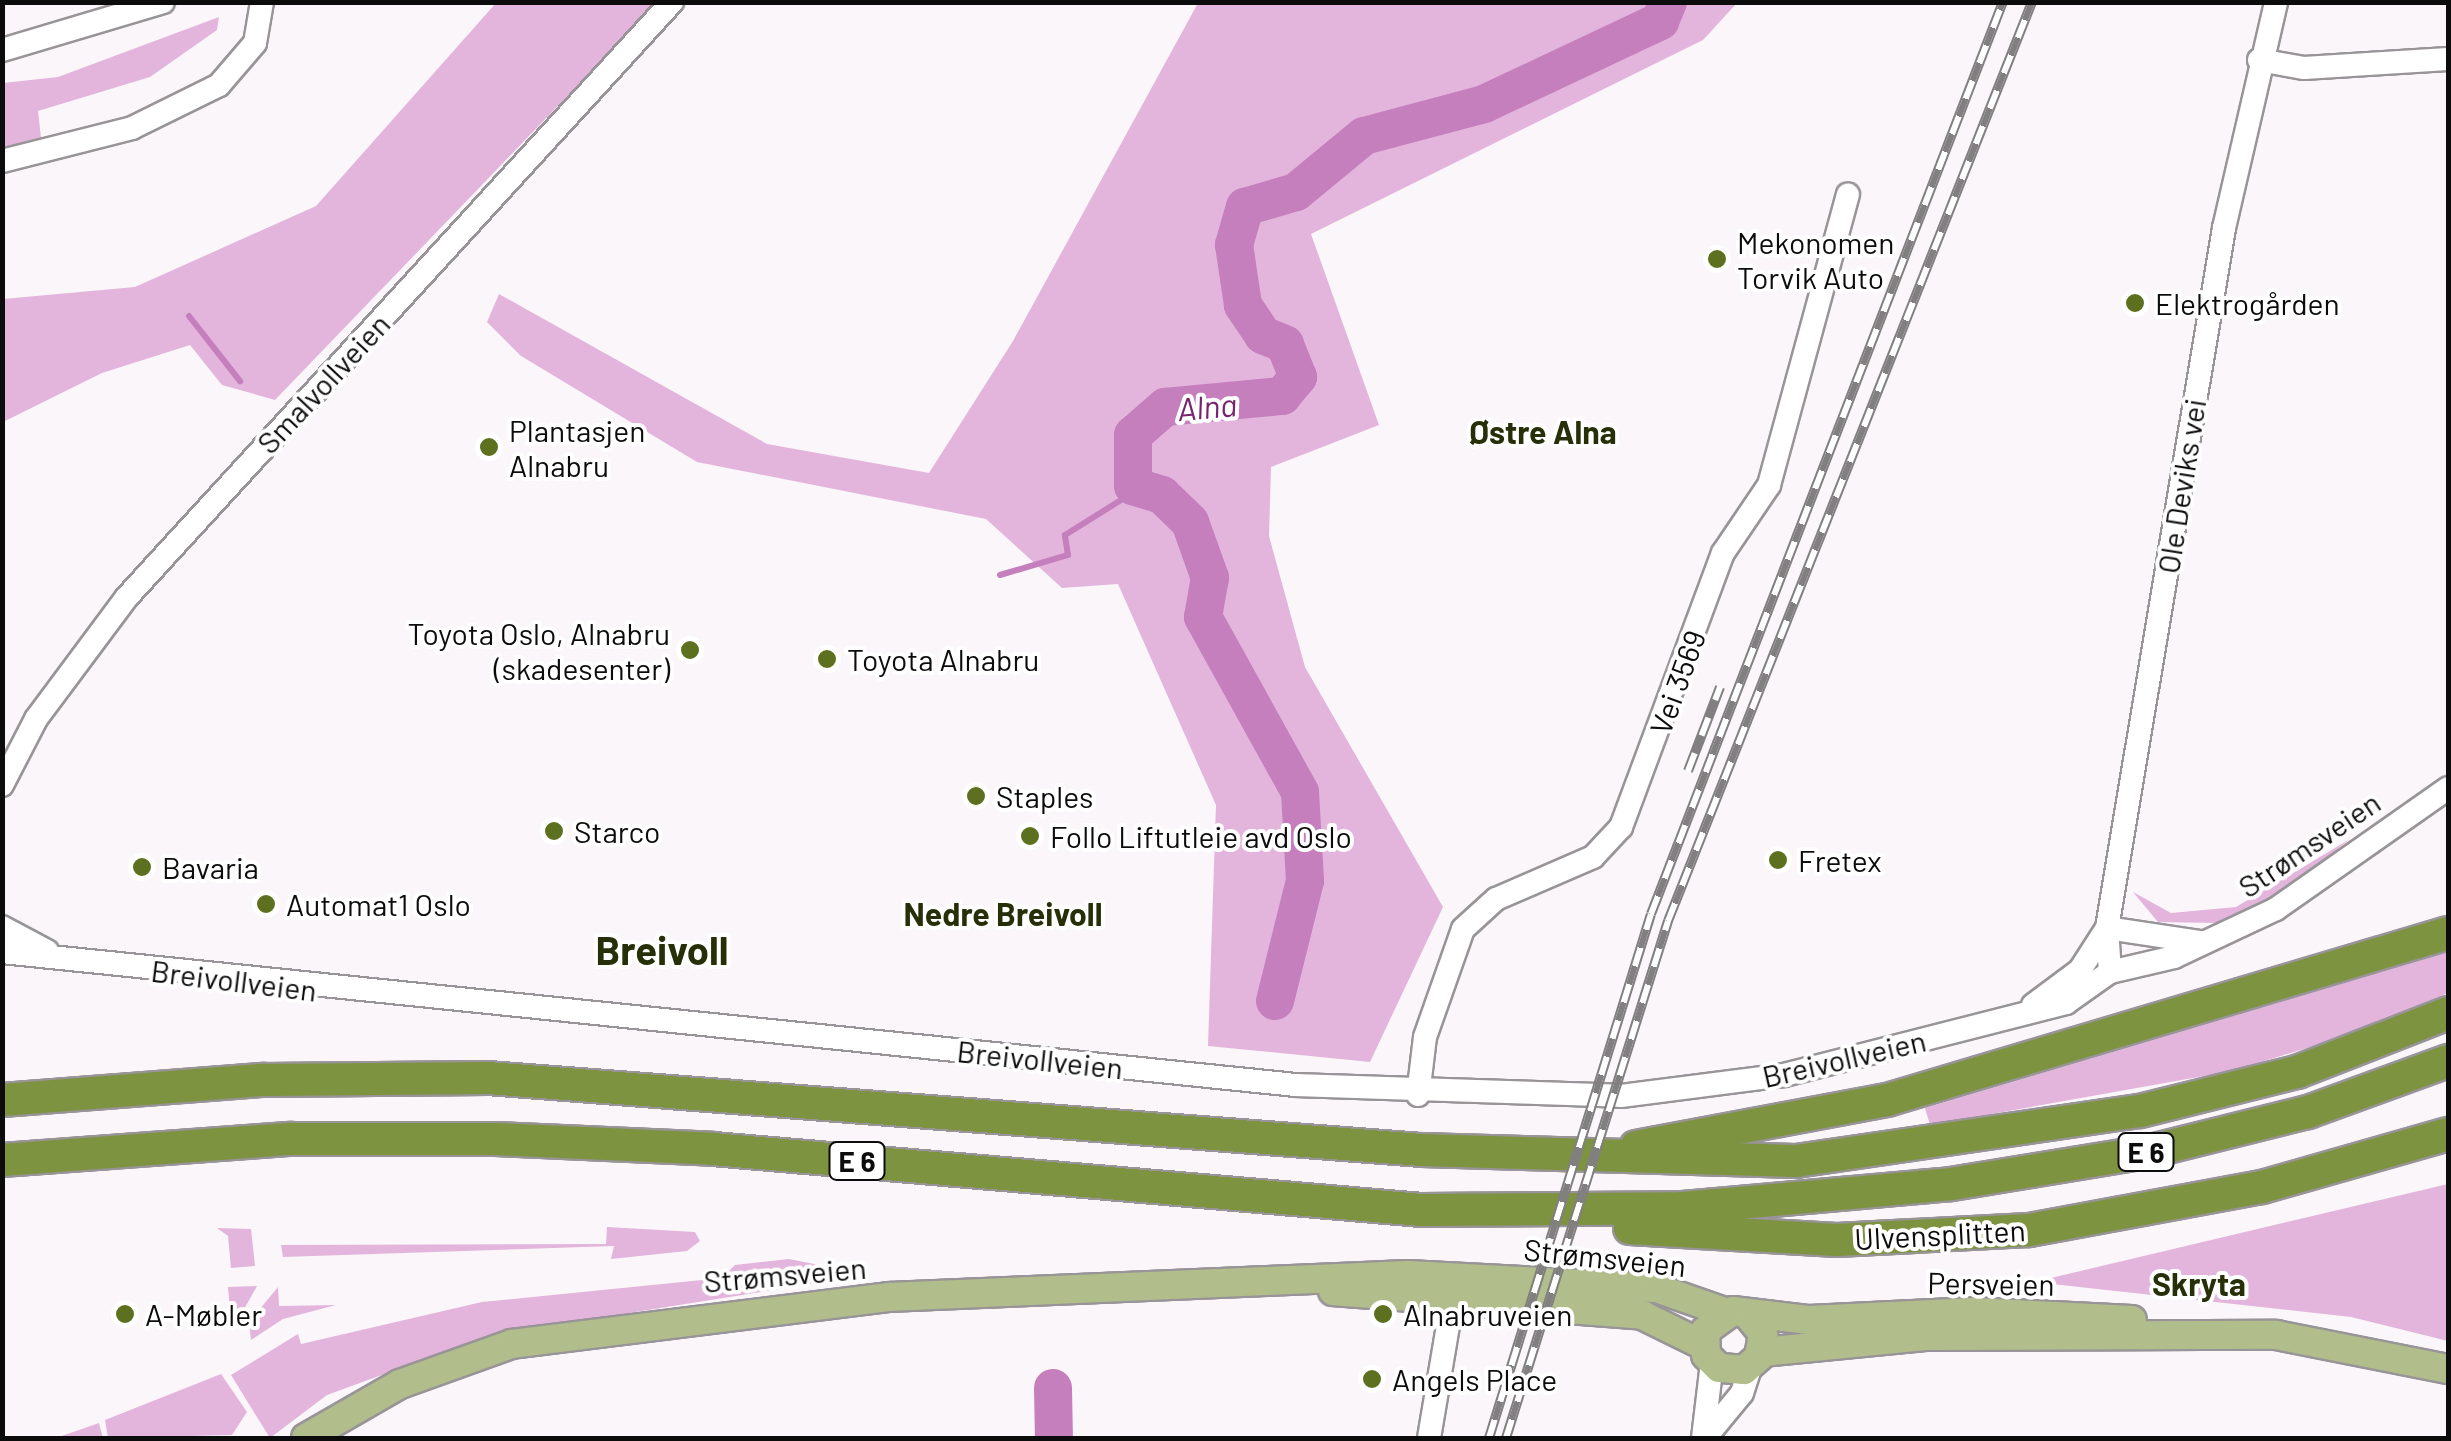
<!DOCTYPE html>
<meta charset="utf-8">
<style>
body{margin:0}
#map{position:relative;width:2451px;height:1441px;overflow:hidden;background:#faf6f9;font-family:Barlow,sans-serif}
div>[style]{position:absolute}
.green>*{inset:0;background:#e3b5dc}
.stream>*{height:6px;margin:-3px;padding:0 3px;transform-origin:3px;border-radius:3px;background:#c47fbc}
.river>*{height:38px;margin:-19px;padding:0 19px;transform-origin:19px;border-radius:19px;background:#c47fbc}
.roads{filter:drop-shadow(2px 0 #989497) drop-shadow(-2px 0 #989497) drop-shadow(0 2px #989497) drop-shadow(0 -2px #989497)}
.minor>*{height:22px;margin:-11px;padding:0 11px;transform-origin:11px;border-radius:11px;background:#fff}
.major>*{height:28px;margin:-14px;padding:0 14px;transform-origin:14px;border-radius:14px;background:#b1be8c}
.highway>*{height:32px;margin:-16px;padding:0 16px;transform-origin:16px;border-radius:16px;background:#7d933f}
.rail>*{height:10px;margin-top:-5px;transform-origin:0;background:repeating-linear-gradient(90deg,#fff 0 19px,#827f81 0 38px);box-sizing:border-box;border-block:2px solid #827f81}
.dots>*{width:28px;height:28px;translate:-50% -50%;box-sizing:border-box;border:5px solid #fff;border-radius:50%}
span{translate:-50% -50%;white-space:nowrap;text-align:center;line-height:1.15;-webkit-text-stroke:8px #fff;paint-order:stroke}
.shield-label span{padding:2px 8px;background:#fff;border:2px solid;border-radius:8px;-webkit-text-stroke-width:0}
.shield-label{font-size:28px;color:#0d0c0d;font-weight:700}
.poi-label{font-size:30px;color:#0d0c0d}
.left{translate:0 -50%;text-align:left}
.right{translate:-100% -50%;text-align:right}
.street-label{font-size:30px;color:#0d0c0d}
.water-label{font-size:32px;color:#762470;font-style:italic}
.neighbourhood-label{font-size:32px;color:#262f08;font-weight:700}
.district-label{font-size:40px;color:#262f08;font-weight:700}
.frame{position:absolute;inset:0;border:5px solid #0d0c0d;pointer-events:none}
</style>
<div id="map">
<div class="green">
<i style="clip-path:polygon(496px 3px,657px 3px,275px 400px,222px 385px,190px 345px,102px 373px,3px 422px,3px 299px,135px 287px,316px 206px)"></i>
<i style="clip-path:polygon(1198px 3px,1737px 3px,1703px 40px,1311px 234px,1379px 425px,1271px 467px,1269px 536px,1305px 667px,1443px 907px,1370px 1062px,1208px 1046px,1216px 805px,1118px 584px,1062px 588px,986px 519px,697px 462px,521px 356px,487px 322px,499px 294px,767px 444px,929px 473px,1013px 341px)"></i>
<i style="clip-path:polygon(219px 17px,217px 30px,150px 77px,38px 111px,41px 138px,3px 149px,3px 83px,58px 77px)"></i>
<i style="clip-path:polygon(2350px 839px,2287px 889px,2219px 923px,2158px 922px,2133px 892px,2171px 913px,2236px 907px)"></i>
<i style="clip-path:polygon(2448px 952px,2448px 993px,2356px 1033px,2232px 1071px,1930px 1125px,1925px 1108px)"></i>
<i style="clip-path:polygon(2448px 1184px,2448px 1341px,2351px 1317px,2034px 1282px)"></i>
<i style="clip-path:polygon(607px 1227px,695px 1232px,700px 1241px,687px 1251px,611px 1259px,614px 1246px,283px 1257px,281px 1245px,606px 1244px)"></i>
<i style="clip-path:polygon(217px 1228px,251px 1229px,255px 1266px,231px 1268px,228px 1236px)"></i>
<i style="clip-path:polygon(789px 1259px,839px 1269px,842px 1279px,491px 1335px,327px 1395px,270px 1438px,231px 1375px,298px 1334px,301px 1344px,482px 1302px,722px 1278px,735px 1265px)"></i>
<i style="clip-path:polygon(257px 1286px,237px 1322px,231px 1323px,228px 1287px)"></i>
<i style="clip-path:polygon(278px 1287px,279px 1306px,336px 1305px,283px 1319px,251px 1340px,249px 1322px)"></i>
<i style="clip-path:polygon(221px 1374px,247px 1412px,232px 1435px,108px 1438px,105px 1420px)"></i>
<i style="clip-path:polygon(99px 1423px,103px 1438px,56px 1438px)"></i>
</div>
<div class="stream">
<i style="left:189px;top:316px;width:83px;rotate:51.9deg"></i>
<i style="left:1000px;top:575px;width:71px;rotate:-16.4deg"></i>
<i style="left:1068px;top:555px;width:20px;rotate:-99deg"></i>
<i style="left:1065px;top:535px;width:85px;rotate:-32deg"></i>
</div>
<div class="river">
<i style="left:1275px;top:1001px;width:124px;rotate:-76deg"></i>
<i style="left:1305px;top:881px;width:89px;rotate:-93.2deg"></i>
<i style="left:1300px;top:792px;width:200px;rotate:-119deg"></i>
<i style="left:1203px;top:617px;width:40px;rotate:-80deg"></i>
<i style="left:1210px;top:578px;width:59px;rotate:-109.7deg"></i>
<i style="left:1190px;top:522px;width:39px;rotate:-136deg"></i>
<i style="left:1162px;top:495px;width:30px;rotate:-163deg"></i>
<i style="left:1133px;top:486px;width:51px;rotate:-90deg"></i>
<i style="left:1133px;top:435px;width:43px;rotate:-41.2deg"></i>
<i style="left:1165px;top:407px;width:118px;rotate:-5.4deg"></i>
<i style="left:1282px;top:396px;width:25px;rotate:-50deg"></i>
<i style="left:1298px;top:377px;width:35px;rotate:-112deg"></i>
<i style="left:1285px;top:344px;width:24px;rotate:-158deg"></i>
<i style="left:1263px;top:335px;width:36px;rotate:-124deg"></i>
<i style="left:1243px;top:305px;width:61px;rotate:-98.5deg"></i>
<i style="left:1234px;top:245px;width:40px;rotate:-74deg"></i>
<i style="left:1245px;top:207px;width:53px;rotate:-16.4deg"></i>
<i style="left:1296px;top:192px;width:88px;rotate:-39.5deg"></i>
<i style="left:1364px;top:136px;width:124px;rotate:-14.9deg"></i>
<i style="left:1484px;top:104px;width:195px;rotate:-25.2deg"></i>
<i style="left:1660px;top:21px;width:21px;rotate:-67deg"></i>
<i style="left:1053px;top:1388px;width:50px;rotate:88.9deg"></i>
</div>
<div class="roads">
<div class="minor">
<i style="left:2px;top:50px;width:168px;rotate:-16.6deg"></i>
<i style="left:2259px;top:60px;width:46px;rotate:10.1deg"></i>
<i style="left:2304px;top:68px;width:144px;rotate:-3.6deg"></i>
<i style="left:2px;top:161px;width:134px;rotate:-14.2deg"></i>
<i style="left:132px;top:128px;width:97px;rotate:-26.3deg"></i>
<i style="left:219px;top:85px;width:55px;rotate:-49.4deg"></i>
<i style="left:255px;top:43px;width:42px;rotate:-80.3deg"></i>
<i style="left:2px;top:785px;width:74px;rotate:-62.7deg"></i>
<i style="left:36px;top:719px;width:152px;rotate:-53.3deg"></i>
<i style="left:127px;top:597px;width:807px;rotate:-47.51deg"></i>
<i style="left:2px;top:927px;width:51px;rotate:28.1deg"></i>
<i style="left:2107px;top:928px;width:94px;rotate:8.6deg"></i>
<i style="left:2px;top:952px;width:1300px;rotate:5.87deg"></i>
<i style="left:1295px;top:1085px;width:326px;rotate:1.9deg"></i>
<i style="left:1621px;top:1096px;width:164px;rotate:-7.3deg"></i>
<i style="left:1784px;top:1075px;width:291px;rotate:-14.3deg"></i>
<i style="left:2066px;top:1003px;width:54px;rotate:-35.2deg"></i>
<i style="left:2110px;top:972px;width:66px;rotate:-13.2deg"></i>
<i style="left:2174px;top:957px;width:113px;rotate:-25.2deg"></i>
<i style="left:2276px;top:909px;width:210px;rotate:-35.1deg"></i>
<i style="left:2110px;top:972px;width:44px;rotate:-93.9deg"></i>
<i style="left:2107px;top:928px;width:710px;rotate:-80.51deg"></i>
<i style="left:2224px;top:228px;width:232px;rotate:-77deg"></i>
<i style="left:2033px;top:1005px;width:59px;rotate:-36.7deg"></i>
<i style="left:2080px;top:970px;width:50px;rotate:-57.3deg"></i>
<i style="left:1418px;top:1095px;width:58px;rotate:-83.1deg"></i>
<i style="left:1425px;top:1037px;width:114px;rotate:-70.6deg"></i>
<i style="left:1463px;top:929px;width:45px;rotate:-42.3deg"></i>
<i style="left:1496px;top:899px;width:106px;rotate:-23.4deg"></i>
<i style="left:1593px;top:857px;width:41px;rotate:-47deg"></i>
<i style="left:1621px;top:827px;width:292px;rotate:-69.6deg"></i>
<i style="left:1723px;top:553px;width:82px;rotate:-55.9deg"></i>
<i style="left:1769px;top:485px;width:301px;rotate:-74.8deg"></i>
<i style="left:1429px;top:1438px;width:156px;rotate:-80.4deg"></i>
<i style="left:1703px;top:1438px;width:76px;rotate:-83.2deg"></i>
<i style="left:1705px;top:1438px;width:58px;rotate:-50.6deg"></i>
<i style="left:1742px;top:1393px;width:28px;rotate:-72deg"></i>
</div>
<div class="major">
<i style="left:1333px;top:1291px;width:310px;rotate:4.4deg"></i>
<i style="left:1642px;top:1315px;width:68px;rotate:26.2deg"></i>
<i style="left:1747px;top:1314px;width:26px;rotate:51deg"></i>
<i style="left:1763px;top:1334px;width:23px;rotate:100deg"></i>
<i style="left:1759px;top:1357px;width:20px;rotate:139deg"></i>
<i style="left:1744px;top:1370px;width:25px;rotate:-175deg"></i>
<i style="left:1719px;top:1368px;width:18px;rotate:-135deg"></i>
<i style="left:1706px;top:1355px;width:24px;rotate:-92deg"></i>
<i style="left:1705px;top:1331px;width:34px;rotate:-36deg"></i>
<i style="left:1733px;top:1311px;width:77px;rotate:6.8deg"></i>
<i style="left:1809px;top:1320px;width:165px;rotate:-2.8deg"></i>
<i style="left:1974px;top:1312px;width:158px;rotate:2.9deg"></i>
<i style="left:1762px;top:1352px;width:164px;rotate:-5.6deg"></i>
<i style="left:1925px;top:1336px;width:351px;rotate:-0.2deg"></i>
<i style="left:2276px;top:1335px;width:175px;rotate:11.2deg"></i>
<i style="left:306px;top:1438px;width:108px;rotate:-29.9deg"></i>
<i style="left:400px;top:1384px;width:119px;rotate:-19.7deg"></i>
<i style="left:512px;top:1344px;width:379px;rotate:-7.1deg"></i>
<i style="left:888px;top:1297px;width:520px;rotate:-2.42deg"></i>
<i style="left:1408px;top:1275px;width:248px;rotate:3deg"></i>
<i style="left:1656px;top:1288px;width:73px;rotate:19.2deg"></i>
</div>
<div class="highway">
<i style="left:2px;top:1100px;width:263px;rotate:-4.4deg"></i>
<i style="left:264px;top:1080px;width:224px;rotate:-0.5deg"></i>
<i style="left:488px;top:1078px;width:936px;rotate:4.41deg"></i>
<i style="left:1421px;top:1150px;width:375px;rotate:1.7deg"></i>
<i style="left:1796px;top:1161px;width:348px;rotate:-8.3deg"></i>
<i style="left:2140px;top:1111px;width:162px;rotate:-14deg"></i>
<i style="left:2297px;top:1072px;width:162px;rotate:-21.3deg"></i>
<i style="left:1636px;top:1147px;width:255px;rotate:-10.6deg"></i>
<i style="left:1887px;top:1100px;width:585px;rotate:-16.58deg"></i>
<i style="left:2px;top:1160px;width:290px;rotate:-4.2deg"></i>
<i style="left:291px;top:1139px;width:205px"></i>
<i style="left:496px;top:1139px;width:217px;rotate:2.6deg"></i>
<i style="left:713px;top:1149px;width:711px;rotate:4.92deg"></i>
<i style="left:1421px;top:1210px;width:262px;rotate:-0.4deg"></i>
<i style="left:1683px;top:1208px;width:269px;rotate:-5.1deg"></i>
<i style="left:1951px;top:1184px;width:199px;rotate:-9.3deg"></i>
<i style="left:2147px;top:1152px;width:166px;rotate:-14deg"></i>
<i style="left:2308px;top:1112px;width:149px;rotate:-20deg"></i>
<i style="left:1630px;top:1228px;width:207px;rotate:3.3deg"></i>
<i style="left:1837px;top:1240px;width:192px;rotate:-3deg"></i>
<i style="left:2029px;top:1230px;width:237px;rotate:-10.5deg"></i>
<i style="left:2262px;top:1187px;width:193px;rotate:-15.9deg"></i>
</div>
</div>
<div class="rail">
<i style="left:1688px;top:771px;width:90px;rotate:-69.1deg"></i>
<i style="left:1489px;top:1438px;width:548px;rotate:-72.82deg"></i>
<i style="left:1651px;top:914px;width:978px;rotate:-68.9deg"></i>
<i style="left:1506px;top:1438px;width:542px;rotate:-72.6deg"></i>
<i style="left:1668px;top:921px;width:988px;rotate:-68.39deg"></i>
</div>
<div class="dots">
<i style="left:1717px;top:259px;background:#5c701f"></i>
<i style="left:2135px;top:303px;background:#5c701f"></i>
<i style="left:489px;top:447px;background:#5c701f"></i>
<i style="left:690px;top:650px;background:#5c701f"></i>
<i style="left:827px;top:659px;background:#5c701f"></i>
<i style="left:976px;top:796px;background:#5c701f"></i>
<i style="left:554px;top:831px;background:#5c701f"></i>
<i style="left:1030px;top:836px;background:#5c701f"></i>
<i style="left:1778px;top:860px;background:#5c701f"></i>
<i style="left:142px;top:867px;background:#5c701f"></i>
<i style="left:266px;top:904px;background:#5c701f"></i>
<i style="left:125px;top:1314px;background:#5c701f"></i>
<i style="left:1383px;top:1314px;background:#5c701f"></i>
<i style="left:1372px;top:1379px;background:#5c701f"></i>
</div>
<div class="shield-label">
<span style="left:2146px;top:1152px">E 6</span>
<span style="left:857px;top:1161px">E 6</span>
</div>
<div class="poi-label">
<span class="left" style="left:1737px;top:259px">Mekonomen<br>Torvik Auto</span>
<span class="left" style="left:2155px;top:303px">Elektrogården</span>
<span class="left" style="left:509px;top:447px">Plantasjen<br>Alnabru</span>
<span class="right" style="left:670px;top:650px">Toyota Oslo, Alnabru<br>(skadesenter)</span>
<span class="left" style="left:847px;top:659px">Toyota Alnabru</span>
<span class="left" style="left:996px;top:796px">Staples</span>
<span class="left" style="left:574px;top:831px">Starco</span>
<span class="left" style="left:1050px;top:836px">Follo Liftutleie avd Oslo</span>
<span class="left" style="left:1798px;top:860px">Fretex</span>
<span class="left" style="left:162px;top:867px">Bavaria</span>
<span class="left" style="left:286px;top:904px">Automat1 Oslo</span>
<span class="left" style="left:145px;top:1314px">A-Møbler</span>
<span class="left" style="left:1403px;top:1314px">Alnabruveien</span>
<span class="left" style="left:1392px;top:1379px">Angels Place</span>
</div>
<div class="street-label">
<span style="left:323px;top:383px;rotate:-47deg">Smalvollveien</span>
<span style="left:2181px;top:486px;rotate:-81deg">Ole Deviks vei</span>
<span style="left:1677px;top:682px;rotate:-70deg">Vei 3569</span>
<span style="left:2309px;top:844px;rotate:-34deg">Strømsveien</span>
<span style="left:234px;top:980px;rotate:7deg">Breivollveien</span>
<span style="left:1844px;top:1058px;rotate:-13deg">Breivollveien</span>
<span style="left:1040px;top:1059px;rotate:6deg">Breivollveien</span>
<span style="left:1940px;top:1234px;rotate:-3deg">Ulvensplitten</span>
<span style="left:1605px;top:1257px;rotate:6deg">Strømsveien</span>
<span style="left:785px;top:1274px;rotate:-5deg">Strømsveien</span>
<span style="left:1991px;top:1283px;rotate:1deg">Persveien</span>
</div>
<div class="water-label">
<span style="left:1207px;top:406px;rotate:-5deg">Alna</span>
</div>
<div class="neighbourhood-label">
<span style="left:1543px;top:431px">Østre Alna</span>
<span style="left:1003px;top:913px">Nedre Breivoll</span>
<span style="left:2199px;top:1283px">Skryta</span>
</div>
<div class="district-label">
<span style="left:662px;top:949px">Breivoll</span>
</div>
<div class="frame"></div>
</div>
